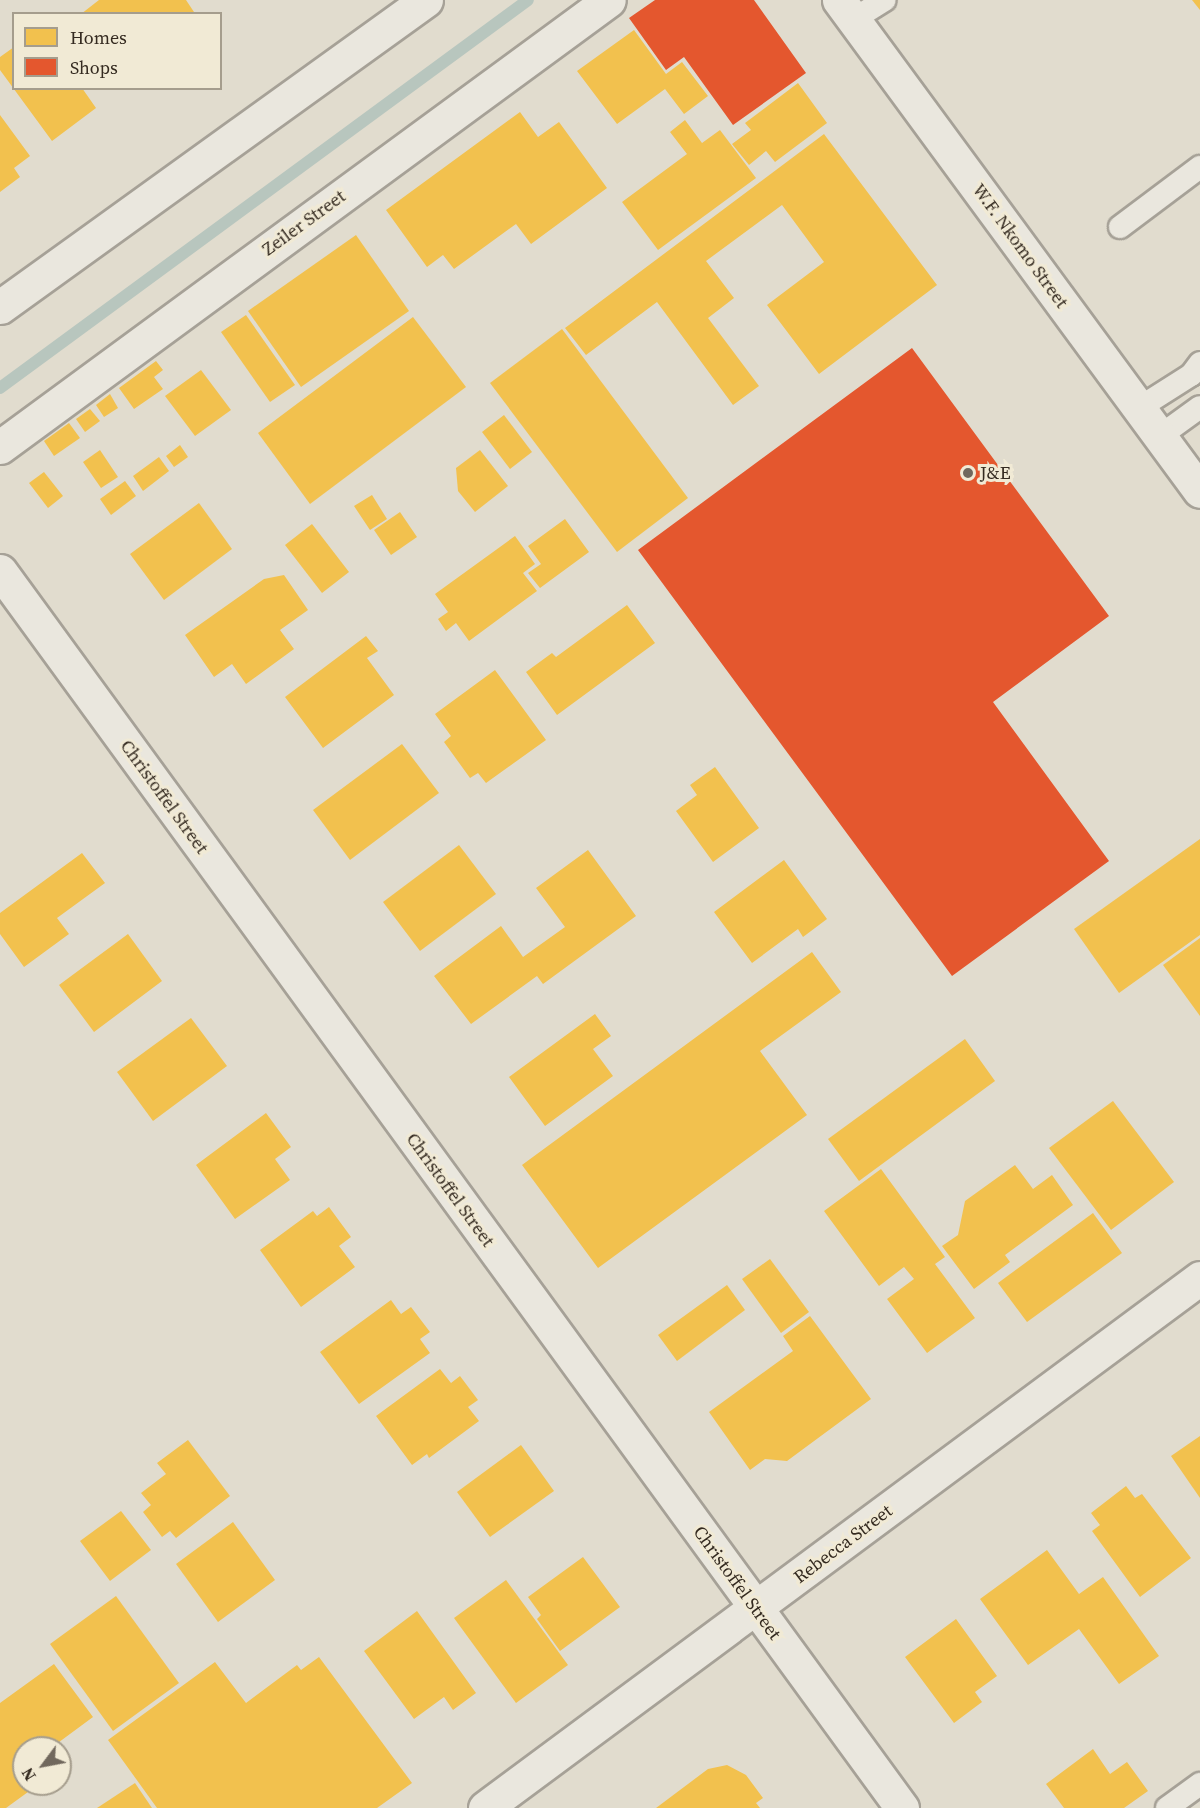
<!DOCTYPE html>
<style>
body{margin:0}
#map{position:relative;width:1200px;height:1808px;overflow:hidden;background:#e1dcce;font-family:"Source Serif 4",serif}
div>[style]{position:absolute}
.homes>*{inset:0;background:#f2c14e}
.shops>*{inset:0;background:#e4572e}
.stream>*{height:12px;margin:-6px;padding:0 6px;transform-origin:6px;border-radius:6px;background:#b8c6be}
.roads{filter:drop-shadow(2px 0 #a6a197) drop-shadow(-2px 0 #a6a197) drop-shadow(0 2px #a6a197) drop-shadow(0 -2px #a6a197)}
.lane>*{height:22px;margin:-11px;padding:0 11px;transform-origin:11px;border-radius:11px;background:#eae7de}
.street>*{height:33px;margin:-16.5px;padding:0 16.5px;transform-origin:16.5px;border-radius:16.5px;background:#eae7de}
.secondary>*{height:33px;margin:-16.5px;padding:0 16.5px;transform-origin:16.5px;border-radius:16.5px;background:#eae7de}
.dots>*{width:16px;height:16px;translate:-50% -50%;box-sizing:border-box;border:3px solid #f1ead5;border-radius:50%}
span{translate:-50% -50%;white-space:nowrap;text-align:center;line-height:1.15;-webkit-text-stroke:6px #f1ead5;paint-order:stroke}
.street-label{font-size:18px;color:#342a20}
.poi-label{font-size:18px;color:#342a20}
.left{translate:0 -50%;text-align:left}
.legend{position:absolute;left:12px;top:12px;width:210px;height:78px;box-sizing:border-box;background:#f1ead5;border:2px solid #a59d8d;margin:0;padding:8px 10px;list-style:none;font-size:18px;color:#342a20}
.legend li{display:flex;align-items:center;gap:12px;height:30px}
.legend b{width:30px;border:2px solid #a59d8d}
.north{position:absolute;left:12px;top:1736px;width:60px;height:60px;box-sizing:border-box;background:#f1ead5;border:2px solid #a59d8d;border-radius:50%;rotate:238deg;font-size:16px;font-weight:700;line-height:24px;text-align:center;color:#342a20}
.north::after{content:'';display:block;margin:auto;width:21px;height:27px;background:#71685d;clip-path:polygon(50% 0,100% 100%,50% 72%,0 100%)}
</style>
<div id="map">
<div class="homes">
<i style="clip-path:polygon(99px 0,186px 0,194px 12px,81px 14px)"></i>
<i style="clip-path:polygon(1192px 0,1200px 0,1200px 10px)"></i>
<i style="clip-path:polygon(634px 30px,666px 74px,682px 62px,708px 96px,684px 114px,665px 89px,617px 124px,577px 71px)"></i>
<i style="clip-path:polygon(14px 47px,14px 88px,82px 88px,96px 108px,52px 141px,0 70px,0 57px)"></i>
<i style="clip-path:polygon(798px 83px,827px 123px,775px 162px,766px 151px,749px 165px,732px 144px,751px 130px,745px 123px)"></i>
<i style="clip-path:polygon(520px 112px,538px 137px,559px 122px,607px 188px,531px 244px,516px 224px,454px 269px,443px 255px,427px 267px,386px 210px)"></i>
<i style="clip-path:polygon(0 115px,30px 156px,14px 168px,20px 177px,0 192px)"></i>
<i style="clip-path:polygon(685px 120px,702px 143px,720px 130px,756px 178px,658px 250px,622px 202px,687px 154px,670px 132px)"></i>
<i style="clip-path:polygon(824px 134px,937px 285px,819px 374px,767px 305px,824px 262px,782px 205px,706px 261px,734px 298px,708px 318px,759px 386px,733px 405px,657px 302px,586px 355px,565px 328px)"></i>
<i style="clip-path:polygon(356px 235px,409px 311px,301px 387px,248px 311px)"></i>
<i style="clip-path:polygon(246px 315px,295px 385px,270px 402px,221px 332px)"></i>
<i style="clip-path:polygon(413px 317px,466px 387px,310px 504px,258px 433px)"></i>
<i style="clip-path:polygon(562px 329px,688px 498px,617px 552px,490px 383px)"></i>
<i style="clip-path:polygon(156px 361px,163px 370px,154px 377px,163px 389px,134px 409px,119px 388px)"></i>
<i style="clip-path:polygon(201px 370px,231px 410px,195px 436px,165px 396px)"></i>
<i style="clip-path:polygon(110px 394px,118px 408px,104px 417px,96px 405px)"></i>
<i style="clip-path:polygon(90px 409px,100px 421px,85px 432px,76px 419px)"></i>
<i style="clip-path:polygon(504px 415px,532px 452px,510px 469px,482px 432px)"></i>
<i style="clip-path:polygon(69px 423px,80px 438px,54px 456px,44px 441px)"></i>
<i style="clip-path:polygon(180px 445px,188px 457px,174px 467px,166px 456px)"></i>
<i style="clip-path:polygon(100px 450px,118px 477px,101px 488px,83px 462px)"></i>
<i style="clip-path:polygon(480px 450px,508px 486px,475px 512px,458px 491px,456px 468px)"></i>
<i style="clip-path:polygon(159px 457px,169px 471px,143px 491px,133px 476px)"></i>
<i style="clip-path:polygon(44px 472px,63px 496px,48px 508px,29px 483px)"></i>
<i style="clip-path:polygon(125px 481px,136px 496px,111px 515px,100px 499px)"></i>
<i style="clip-path:polygon(372px 495px,387px 519px,370px 530px,354px 506px)"></i>
<i style="clip-path:polygon(199px 503px,232px 549px,164px 600px,130px 554px)"></i>
<i style="clip-path:polygon(400px 512px,417px 537px,391px 555px,374px 530px)"></i>
<i style="clip-path:polygon(565px 519px,589px 552px,540px 588px,528px 573px,541px 564px,528px 546px)"></i>
<i style="clip-path:polygon(312px 524px,349px 572px,322px 593px,285px 545px)"></i>
<i style="clip-path:polygon(515px 536px,535px 564px,523px 573px,537px 591px,469px 641px,456px 623px,446px 631px,438px 619px,448px 612px,435px 594px)"></i>
<i style="clip-path:polygon(284px 575px,308px 610px,280px 630px,294px 649px,246px 684px,232px 664px,214px 677px,185px 635px,264px 579px)"></i>
<i style="clip-path:polygon(627px 605px,655px 643px,557px 715px,526px 672px,552px 653px,556px 657px)"></i>
<i style="clip-path:polygon(366px 636px,378px 651px,367px 658px,394px 695px,323px 748px,285px 697px)"></i>
<i style="clip-path:polygon(495px 670px,546px 740px,486px 783px,478px 773px,470px 778px,444px 742px,451px 736px,435px 714px)"></i>
<i style="clip-path:polygon(402px 744px,439px 793px,350px 860px,313px 810px)"></i>
<i style="clip-path:polygon(715px 767px,759px 828px,713px 862px,676px 811px,697px 795px,690px 785px)"></i>
<i style="clip-path:polygon(1200px 839px,1200px 935px,1119px 993px,1074px 929px)"></i>
<i style="clip-path:polygon(459px 845px,496px 894px,420px 951px,383px 902px)"></i>
<i style="clip-path:polygon(588px 850px,636px 916px,543px 984px,537px 976px,471px 1024px,434px 976px,501px 926px,523px 957px,565px 927px,536px 888px)"></i>
<i style="clip-path:polygon(82px 853px,105px 883px,57px 918px,69px 934px,24px 967px,0 934px,0 913px)"></i>
<i style="clip-path:polygon(784px 860px,827px 919px,803px 937px,798px 929px,752px 963px,714px 912px)"></i>
<i style="clip-path:polygon(128px 934px,162px 981px,94px 1032px,59px 985px)"></i>
<i style="clip-path:polygon(1200px 938px,1200px 1016px,1163px 965px)"></i>
<i style="clip-path:polygon(812px 952px,841px 992px,760px 1051px,807px 1115px,598px 1268px,522px 1165px)"></i>
<i style="clip-path:polygon(595px 1014px,611px 1036px,593px 1049px,613px 1076px,545px 1126px,509px 1077px)"></i>
<i style="clip-path:polygon(191px 1018px,227px 1066px,153px 1121px,117px 1072px)"></i>
<i style="clip-path:polygon(965px 1039px,995px 1081px,859px 1181px,828px 1139px)"></i>
<i style="clip-path:polygon(1113px 1101px,1174px 1182px,1111px 1230px,1049px 1148px)"></i>
<i style="clip-path:polygon(266px 1113px,291px 1147px,275px 1159px,290px 1180px,235px 1219px,196px 1165px)"></i>
<i style="clip-path:polygon(1015px 1165px,1033px 1189px,1052px 1175px,1073px 1205px,1005px 1255px,1010px 1262px,974px 1289px,942px 1246px,958px 1235px,965px 1201px)"></i>
<i style="clip-path:polygon(881px 1169px,945px 1257px,935px 1264px,975px 1318px,927px 1353px,887px 1299px,914px 1279px,904px 1267px,879px 1286px,824px 1211px)"></i>
<i style="clip-path:polygon(329px 1207px,351px 1237px,339px 1246px,355px 1267px,301px 1307px,260px 1250px,313px 1211px,317px 1216px)"></i>
<i style="clip-path:polygon(1093px 1213px,1122px 1253px,1027px 1322px,998px 1283px)"></i>
<i style="clip-path:polygon(770px 1259px,809px 1312px,781px 1333px,742px 1279px)"></i>
<i style="clip-path:polygon(727px 1285px,745px 1310px,677px 1361px,658px 1335px)"></i>
<i style="clip-path:polygon(391px 1300px,401px 1314px,411px 1307px,430px 1332px,420px 1339px,430px 1353px,359px 1404px,320px 1352px)"></i>
<i style="clip-path:polygon(810px 1316px,871px 1399px,787px 1461px,765px 1459px,750px 1470px,709px 1412px,793px 1351px,783px 1336px)"></i>
<i style="clip-path:polygon(440px 1369px,451px 1383px,460px 1376px,478px 1400px,468px 1407px,479px 1421px,429px 1458px,427px 1454px,412px 1465px,376px 1416px)"></i>
<i style="clip-path:polygon(1200px 1436px,1200px 1498px,1171px 1456px)"></i>
<i style="clip-path:polygon(188px 1440px,230px 1496px,176px 1538px,170px 1531px,162px 1537px,143px 1512px,151px 1505px,141px 1493px,166px 1474px,157px 1463px)"></i>
<i style="clip-path:polygon(521px 1445px,554px 1491px,490px 1537px,457px 1492px)"></i>
<i style="clip-path:polygon(1126px 1486px,1135px 1498px,1142px 1494px,1191px 1558px,1140px 1597px,1092px 1531px,1100px 1525px,1091px 1513px)"></i>
<i style="clip-path:polygon(121px 1511px,151px 1550px,110px 1581px,80px 1541px)"></i>
<i style="clip-path:polygon(233px 1522px,275px 1580px,218px 1622px,176px 1564px)"></i>
<i style="clip-path:polygon(1047px 1550px,1079px 1594px,1103px 1577px,1159px 1656px,1119px 1684px,1079px 1629px,1028px 1665px,980px 1599px)"></i>
<i style="clip-path:polygon(583px 1557px,620px 1607px,560px 1651px,537px 1619px,541px 1615px,528px 1597px)"></i>
<i style="clip-path:polygon(506px 1580px,568px 1665px,516px 1703px,454px 1618px)"></i>
<i style="clip-path:polygon(116px 1596px,179px 1683px,113px 1731px,50px 1644px)"></i>
<i style="clip-path:polygon(417px 1611px,476px 1693px,453px 1710px,444px 1697px,414px 1719px,364px 1651px)"></i>
<i style="clip-path:polygon(956px 1619px,997px 1676px,975px 1692px,982px 1702px,954px 1723px,905px 1657px)"></i>
<i style="clip-path:polygon(319px 1657px,412px 1783px,377px 1808px,157px 1808px,108px 1740px,215px 1662px,246px 1703px,297px 1665px,301px 1670px)"></i>
<i style="clip-path:polygon(54px 1664px,93px 1717px,51px 1748px,24px 1748px,24px 1784px,39px 1784px,6px 1808px,0 1808px,0 1703px)"></i>
<i style="clip-path:polygon(1093px 1749px,1110px 1774px,1127px 1762px,1148px 1791px,1124px 1808px,1064px 1808px,1046px 1784px)"></i>
<i style="clip-path:polygon(727px 1765px,746px 1775px,763px 1798px,756px 1803px,760px 1808px,656px 1808px,708px 1769px)"></i>
<i style="clip-path:polygon(135px 1783px,152px 1808px,97px 1808px)"></i>
</div>
<div class="shops">
<i style="clip-path:polygon(655px 0,754px 0,806px 73px,733px 125px,684px 57px,666px 70px,629px 18px)"></i>
<i style="clip-path:polygon(912px 348px,1109px 616px,993px 702px,1109px 861px,952px 976px,638px 550px)"></i>
</div>
<div class="stream">
<i style="left:0;top:388px;width:655px;rotate:-36.31deg"></i>
</div>
<div class="roads">
<div class="lane">
<i style="left:854px;top:19px;width:36px;rotate:-32deg"></i>
<i style="left:1120px;top:227px;width:100px;rotate:-36.9deg"></i>
<i style="left:1139px;top:408px;width:62px;rotate:-32.4deg"></i>
<i style="left:1191px;top:375px;width:15px;rotate:-53deg"></i>
<i style="left:1160px;top:436px;width:49px;rotate:-35.9deg"></i>
<i style="left:1167px;top:1808px;width:41px;rotate:-36deg"></i>
</div>
<div class="street">
<i style="left:0;top:307px;width:525px;rotate:-35.78deg"></i>
<i style="left:0;top:447px;width:755px;rotate:-36.28deg"></i>
<i style="left:0;top:571px;width:1531px;rotate:53.9deg"></i>
<i style="left:485px;top:1808px;width:890px;rotate:-36.55deg"></i>
</div>
<div class="secondary">
<i style="left:839px;top:0;width:609px;rotate:53.68deg"></i>
</div>
</div>
<div class="dots">
<i style="left:968px;top:473px;background:#71685d"></i>
</div>
<div class="street-label">
<span style="left:304px;top:223px;rotate:-36deg">Zeiler Street</span>
<span style="left:1020px;top:246px;rotate:54deg">W.F. Nkomo Street</span>
<span style="left:164px;top:797px;rotate:54deg">Christoffel Street</span>
<span style="left:450px;top:1190px;rotate:54deg">Christoffel Street</span>
<span style="left:843px;top:1544px;rotate:-37deg">Rebecca Street</span>
<span style="left:737px;top:1583px;rotate:54deg">Christoffel Street</span>
</div>
<div class="poi-label">
<span class="left" style="left:980px;top:473px">J&amp;E</span>
</div>
<ul class="legend">
<li><b style="height:16px;background:#f2c14e"></b>Homes</li>
<li><b style="height:16px;background:#e4572e"></b>Shops</li>
</ul>
<div class="north">N</div>
</div>
